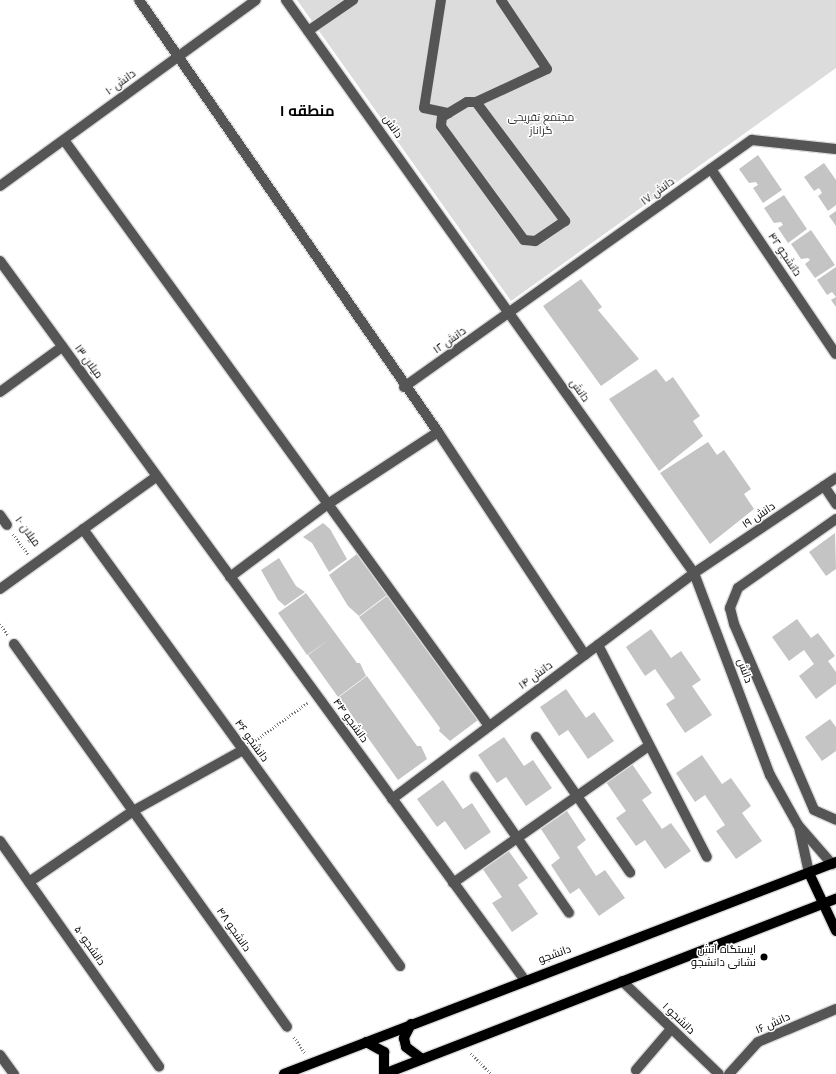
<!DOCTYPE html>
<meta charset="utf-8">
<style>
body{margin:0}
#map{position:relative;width:836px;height:1074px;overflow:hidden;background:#fff;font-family:"Fira Sans",Cairo,sans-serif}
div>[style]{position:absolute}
.green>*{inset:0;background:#dcdcdc}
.building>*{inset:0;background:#c4c4c4}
.path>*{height:2.5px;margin-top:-1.25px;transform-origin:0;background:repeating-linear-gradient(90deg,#777 0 1px,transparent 0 3px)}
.roads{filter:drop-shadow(1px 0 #dbdbdb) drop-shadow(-1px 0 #dbdbdb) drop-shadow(0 1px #dbdbdb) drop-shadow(0 -1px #dbdbdb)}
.minor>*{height:10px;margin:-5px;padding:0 5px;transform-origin:5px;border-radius:5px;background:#555}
.major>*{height:10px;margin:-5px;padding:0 5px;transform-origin:5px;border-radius:5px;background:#000}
.dots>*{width:11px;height:11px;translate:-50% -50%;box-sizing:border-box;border:2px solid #fff;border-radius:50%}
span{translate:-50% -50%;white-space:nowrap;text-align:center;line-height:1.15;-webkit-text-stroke:3px #fff;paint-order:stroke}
.street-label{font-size:11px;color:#000}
.park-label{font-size:11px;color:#333}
.poi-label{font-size:11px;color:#000}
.right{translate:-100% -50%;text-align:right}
.district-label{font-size:15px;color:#000;font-weight:700}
</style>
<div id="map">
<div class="green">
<i style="clip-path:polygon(297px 0,836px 0,836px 68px,511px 301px)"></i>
</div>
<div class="building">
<i style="clip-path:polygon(758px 155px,782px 190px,763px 203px,753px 188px,758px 185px,756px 182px,749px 183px,739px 169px)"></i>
<i style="clip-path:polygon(824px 163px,836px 180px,836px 205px,828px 211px,818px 196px,822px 193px,819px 188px,814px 191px,804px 177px)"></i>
<i style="clip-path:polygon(784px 195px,807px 229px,788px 243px,778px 228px,783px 225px,781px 222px,774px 223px,764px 208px)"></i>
<i style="clip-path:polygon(836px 211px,836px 226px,829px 216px)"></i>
<i style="clip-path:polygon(811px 230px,835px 265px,815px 278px,805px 264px,810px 260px,808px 258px,801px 259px,791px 244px)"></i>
<i style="clip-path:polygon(836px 267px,836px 307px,831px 300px,836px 297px,832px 292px,827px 295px,817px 280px)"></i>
<i style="clip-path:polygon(581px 279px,602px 307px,598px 310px,639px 359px,601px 386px,543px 306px)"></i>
<i style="clip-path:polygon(656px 369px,666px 382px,673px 377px,700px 416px,693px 421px,703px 436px,659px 471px,609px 399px)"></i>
<i style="clip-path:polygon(708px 442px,717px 455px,724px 450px,751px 489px,744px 494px,754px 509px,710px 544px,660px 473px)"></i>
<i style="clip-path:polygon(323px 523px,330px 529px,347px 559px,329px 572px,312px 543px,303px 537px)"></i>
<i style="clip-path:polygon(835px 533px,836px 569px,826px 576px,809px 552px)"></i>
<i style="clip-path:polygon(357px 554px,387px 595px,359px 616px,348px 606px,329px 575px)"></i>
<i style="clip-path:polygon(279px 558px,296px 586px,305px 592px,285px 606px,278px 600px,261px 570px)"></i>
<i style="clip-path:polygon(306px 593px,357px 663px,360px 663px,366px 676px,338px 697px,308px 655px,330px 639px,307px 655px,278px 613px)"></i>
<i style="clip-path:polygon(387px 596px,478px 720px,450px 741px,439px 731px,440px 728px,359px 617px)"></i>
<i style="clip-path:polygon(797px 619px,811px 638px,818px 633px,835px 656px,828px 661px,836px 672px,836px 684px,816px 699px,799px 676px,814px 664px,804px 650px,789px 661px,772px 637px)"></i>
<i style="clip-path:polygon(651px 629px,671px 658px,681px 651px,701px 680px,692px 686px,712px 715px,685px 733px,666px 704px,675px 698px,655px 669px,645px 676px,626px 647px)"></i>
<i style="clip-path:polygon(367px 676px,417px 746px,421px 746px,427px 759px,398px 780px,339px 697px)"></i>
<i style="clip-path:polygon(566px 689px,586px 718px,594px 712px,614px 741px,588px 759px,568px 730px,559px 736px,540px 707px)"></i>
<i style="clip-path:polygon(830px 719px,836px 727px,836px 751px,822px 761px,805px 737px)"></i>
<i style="clip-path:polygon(504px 737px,524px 766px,533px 760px,552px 788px,526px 806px,506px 777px,497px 783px,478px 755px)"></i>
<i style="clip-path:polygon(702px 755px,722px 784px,731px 778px,751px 806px,742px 813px,762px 841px,736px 859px,716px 831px,725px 825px,705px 795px,695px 802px,676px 773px)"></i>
<i style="clip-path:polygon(632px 764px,652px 793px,642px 800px,662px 829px,671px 823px,691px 851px,665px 869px,645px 840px,636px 846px,616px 818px,626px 811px,606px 782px)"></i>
<i style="clip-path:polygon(443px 780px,463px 809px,472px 803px,491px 832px,465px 850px,445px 821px,437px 827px,417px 799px)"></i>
<i style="clip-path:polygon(567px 811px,586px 840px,577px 847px,596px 876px,605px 870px,625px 898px,599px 916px,579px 888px,570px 894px,551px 865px,560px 858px,541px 829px)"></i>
<i style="clip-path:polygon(508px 850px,528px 878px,518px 885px,538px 914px,512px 932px,492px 903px,502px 897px,482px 868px)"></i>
</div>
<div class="path">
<i style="left:13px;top:534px;width:25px;rotate:53deg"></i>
<i style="left:0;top:624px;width:14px;rotate:54deg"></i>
<i style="left:253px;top:742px;width:67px;rotate:-35.8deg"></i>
<i style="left:294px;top:1037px;width:21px;rotate:55deg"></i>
<i style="left:471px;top:1053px;width:29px;rotate:46deg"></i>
</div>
<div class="roads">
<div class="minor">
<i style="left:139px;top:0;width:525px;rotate:55.31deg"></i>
<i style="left:438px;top:432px;width:267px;rotate:56.6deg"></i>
<i style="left:286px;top:0;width:703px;rotate:54.55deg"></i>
<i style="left:694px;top:573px;width:216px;rotate:69.4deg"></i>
<i style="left:770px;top:775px;width:57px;rotate:60.8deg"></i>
<i style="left:798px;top:825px;width:52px;rotate:48.9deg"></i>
<i style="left:441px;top:0;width:109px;rotate:98.9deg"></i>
<i style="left:424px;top:108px;width:25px;rotate:12deg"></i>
<i style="left:308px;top:31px;width:55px;rotate:-34.6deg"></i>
<i style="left:476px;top:102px;width:149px;rotate:53.2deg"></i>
<i style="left:565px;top:221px;width:36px;rotate:146deg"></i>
<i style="left:535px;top:241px;width:11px;rotate:-175deg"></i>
<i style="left:524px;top:240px;width:141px;rotate:-126.1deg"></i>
<i style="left:441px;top:126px;width:9px;rotate:-84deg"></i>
<i style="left:442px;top:117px;width:29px;rotate:-31deg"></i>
<i style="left:467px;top:102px;width:9px"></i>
<i style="left:476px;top:102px;width:78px;rotate:-24.9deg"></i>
<i style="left:547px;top:69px;width:83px;rotate:-123.7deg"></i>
<i style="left:64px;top:140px;width:724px;rotate:54.05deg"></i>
<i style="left:711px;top:169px;width:223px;rotate:56deg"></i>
<i style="left:0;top:186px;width:316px;rotate:-36deg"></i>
<i style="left:0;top:261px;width:889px;rotate:53.88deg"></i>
<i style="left:404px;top:387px;width:427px;rotate:-35.4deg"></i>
<i style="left:752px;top:140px;width:84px;rotate:6.1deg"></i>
<i style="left:0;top:392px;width:77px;rotate:-36deg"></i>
<i style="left:824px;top:486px;width:22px;rotate:56deg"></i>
<i style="left:0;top:515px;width:12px;rotate:55deg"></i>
<i style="left:836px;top:519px;width:120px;rotate:144.9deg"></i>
<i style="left:738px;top:588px;width:22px;rotate:112deg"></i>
<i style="left:730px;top:608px;width:16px;rotate:76deg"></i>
<i style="left:734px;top:624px;width:202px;rotate:66.7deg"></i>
<i style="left:814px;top:810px;width:24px;rotate:24deg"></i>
<i style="left:83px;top:529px;width:540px;rotate:54.04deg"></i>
<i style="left:230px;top:577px;width:122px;rotate:-36.7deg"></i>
<i style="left:328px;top:504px;width:131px;rotate:-33.2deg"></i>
<i style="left:0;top:589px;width:193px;rotate:-35.7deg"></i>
<i style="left:14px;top:644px;width:470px;rotate:54.5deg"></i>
<i style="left:598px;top:645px;width:238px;rotate:62.8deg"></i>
<i style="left:536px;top:737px;width:165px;rotate:55.2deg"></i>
<i style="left:475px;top:777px;width:165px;rotate:55.3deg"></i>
<i style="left:392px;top:799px;width:377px;rotate:-36.8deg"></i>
<i style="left:694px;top:573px;width:171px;rotate:-33.8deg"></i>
<i style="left:799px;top:827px;width:47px;rotate:77.7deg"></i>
<i style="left:0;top:841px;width:276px;rotate:54.8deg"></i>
<i style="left:29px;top:882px;width:126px;rotate:-34.3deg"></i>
<i style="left:133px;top:811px;width:126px;rotate:-29deg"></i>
<i style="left:453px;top:883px;width:239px;rotate:-35deg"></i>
<i style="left:622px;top:981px;width:134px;rotate:43.8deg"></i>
<i style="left:0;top:1055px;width:24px;rotate:54deg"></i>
<i style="left:636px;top:1070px;width:54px;rotate:-49.5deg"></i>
<i style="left:729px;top:1074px;width:43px;rotate:-47.8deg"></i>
<i style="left:758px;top:1042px;width:85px;rotate:-22.9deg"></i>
</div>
<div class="major">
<i style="left:809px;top:873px;width:64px;rotate:65deg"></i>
<i style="left:411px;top:1024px;width:16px;rotate:117deg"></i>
<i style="left:404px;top:1038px;width:9px;rotate:77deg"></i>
<i style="left:406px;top:1047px;width:20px;rotate:37deg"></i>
<i style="left:366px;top:1042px;width:21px;rotate:29deg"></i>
<i style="left:384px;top:1052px;width:22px;rotate:90deg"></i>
<i style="left:284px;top:1074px;width:591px;rotate:-21.01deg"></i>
<i style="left:384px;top:1074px;width:485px;rotate:-21.2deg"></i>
</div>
</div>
<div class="dots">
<i style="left:764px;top:957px;background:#000"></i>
</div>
<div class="street-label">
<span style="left:121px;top:83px;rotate:-36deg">دانش ۱۰</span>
<span style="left:392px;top:127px;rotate:55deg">دانش</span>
<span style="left:658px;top:192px;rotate:-36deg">دانش ۱۷</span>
<span style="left:784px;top:255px;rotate:56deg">دانشجو ۴۲</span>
<span style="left:450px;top:341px;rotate:-35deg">دانش ۱۲</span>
<span style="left:88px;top:362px;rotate:54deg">میلان ۱۳</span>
<span style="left:579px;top:391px;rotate:55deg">دانش</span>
<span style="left:759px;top:516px;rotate:-34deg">دانش ۱۹</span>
<span style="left:27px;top:532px;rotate:54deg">میلان ۱۰</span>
<span style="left:744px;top:671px;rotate:70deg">دانش</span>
<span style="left:536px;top:676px;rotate:-36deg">دانش ۱۴</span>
<span style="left:350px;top:721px;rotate:54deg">دانشجو ۴۴</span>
<span style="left:251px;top:741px;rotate:54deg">دانشجو ۴۶</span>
<span style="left:233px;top:930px;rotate:55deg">دانشجو ۴۸</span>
<span style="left:89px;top:946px;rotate:55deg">دانشجو ۵۰</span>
<span style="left:555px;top:955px;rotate:-20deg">دانشجو</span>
<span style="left:678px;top:1019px;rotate:44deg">دانشجو ۱</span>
<span style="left:773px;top:1024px;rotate:-24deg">دانش ۱۶</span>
</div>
<div class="park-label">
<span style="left:541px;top:125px">مجتمع تفریحی<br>گراناز</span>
</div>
<div class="poi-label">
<span class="right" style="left:756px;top:957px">ایستگاه آتش<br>نشانی دانشجو</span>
</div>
<div class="district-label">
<span style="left:307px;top:112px">منطقه ۱</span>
</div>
</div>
